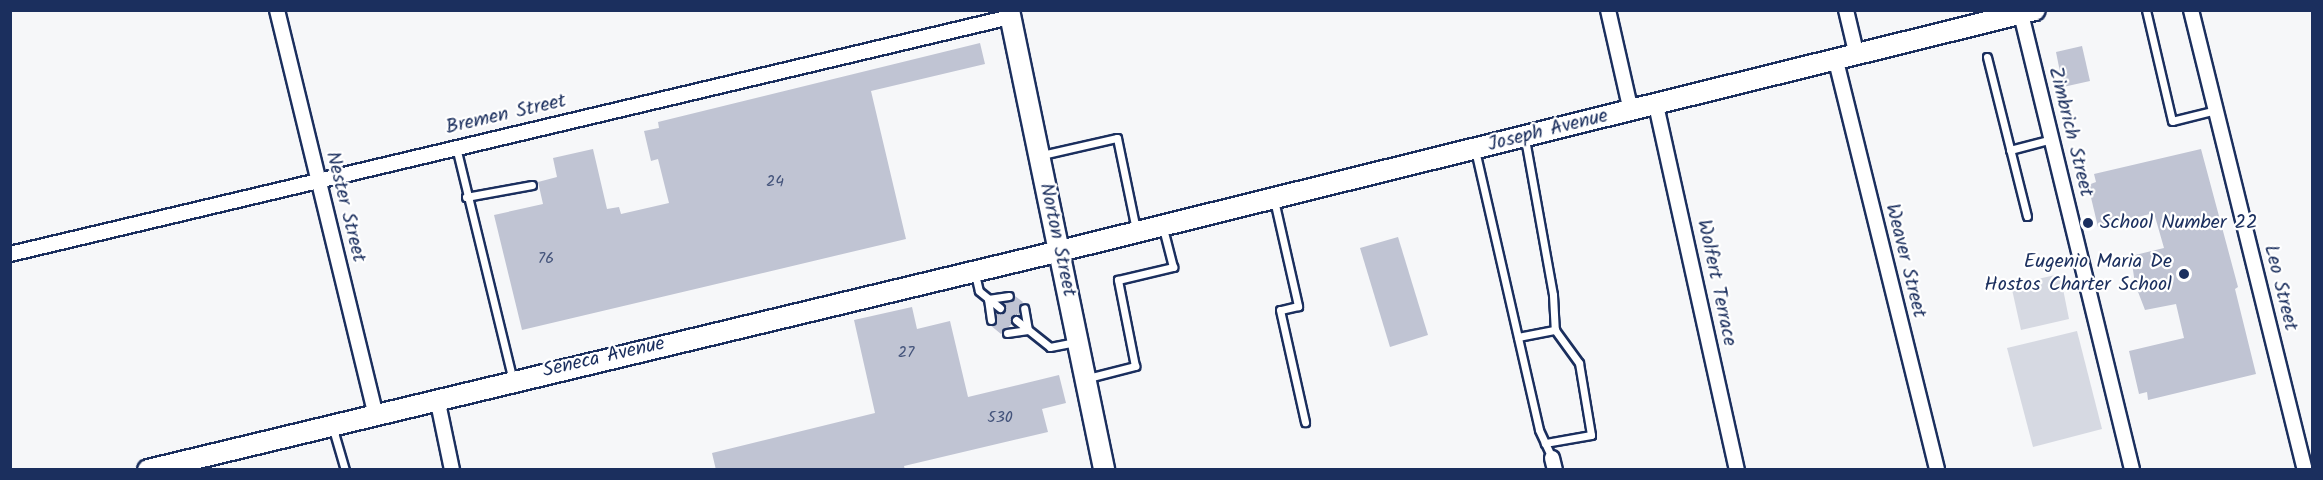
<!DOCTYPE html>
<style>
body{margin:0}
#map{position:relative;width:2323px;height:480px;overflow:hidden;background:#f6f7f9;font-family:Kalam,sans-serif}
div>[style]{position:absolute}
.green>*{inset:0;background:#d6d9e2}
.building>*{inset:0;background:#c0c4d3}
.roads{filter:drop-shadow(2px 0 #1b2f5e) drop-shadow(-2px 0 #1b2f5e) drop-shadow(0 2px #1b2f5e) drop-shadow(0 -2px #1b2f5e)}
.lane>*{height:7px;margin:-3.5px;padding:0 3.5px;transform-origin:3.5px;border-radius:3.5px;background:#fff}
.street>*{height:14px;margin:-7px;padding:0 7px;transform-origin:7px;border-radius:7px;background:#fff}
.secondary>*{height:20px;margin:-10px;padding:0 10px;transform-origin:10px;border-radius:10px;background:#fff}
.dots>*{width:16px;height:16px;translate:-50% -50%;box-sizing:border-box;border:3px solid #fff;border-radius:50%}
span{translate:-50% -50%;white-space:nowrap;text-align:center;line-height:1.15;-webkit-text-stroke:4.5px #fff;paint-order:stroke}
.number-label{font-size:16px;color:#44547b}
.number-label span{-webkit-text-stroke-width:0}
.street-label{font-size:20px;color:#1b2f5e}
.poi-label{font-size:20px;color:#1b2f5e}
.left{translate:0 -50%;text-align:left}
.right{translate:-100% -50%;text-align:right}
.frame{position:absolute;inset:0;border:12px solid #1b2f5e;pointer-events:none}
</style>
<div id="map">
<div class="green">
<i style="clip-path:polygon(2060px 274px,2069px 319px,2021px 330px,2011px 285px)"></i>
<i style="clip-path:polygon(2077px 331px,2102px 429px,2033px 447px,2007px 348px)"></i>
</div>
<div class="building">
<i style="clip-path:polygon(980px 43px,985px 64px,871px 91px,906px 239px,522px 330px,494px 215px,543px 204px,538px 182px,557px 177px,553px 158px,593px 149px,607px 209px,619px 207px,621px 214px,669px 203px,658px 159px,651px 161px,644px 131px,659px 128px,658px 122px)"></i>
<i style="clip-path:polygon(2082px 46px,2090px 81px,2063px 87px,2056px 52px)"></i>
<i style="clip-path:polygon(2201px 149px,2238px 287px,2235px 289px,2256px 374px,2148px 400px,2147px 392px,2139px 394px,2129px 351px,2184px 338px,2176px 304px,2145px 310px,2135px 284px,2131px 256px,2164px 248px,2154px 213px,2098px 227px,2088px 185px,2096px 182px,2094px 174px)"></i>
<i style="clip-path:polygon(1398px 237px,1428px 335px,1390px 347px,1360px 248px)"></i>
<i style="clip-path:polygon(1015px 296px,1023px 302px,1019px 307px,1019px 314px,1012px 316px,1012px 324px,1001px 334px,990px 325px,996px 323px,997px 313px,1005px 311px,1004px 302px)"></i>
<i style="clip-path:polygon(912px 307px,917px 329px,950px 321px,968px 397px,1059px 375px,1066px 403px,1042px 409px,1048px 432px,904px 466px,905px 470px,716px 470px,712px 453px,875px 413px,854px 320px)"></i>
</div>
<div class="roads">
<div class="lane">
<i style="left:2146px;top:10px;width:114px;rotate:76.8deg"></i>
<i style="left:2172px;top:121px;width:45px;rotate:-14deg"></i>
<i style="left:1987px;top:57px;width:164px;rotate:75.9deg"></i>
<i style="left:1525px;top:139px;width:158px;rotate:79.8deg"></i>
<i style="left:1553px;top:295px;width:35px;rotate:87deg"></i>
<i style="left:1555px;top:330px;width:41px;rotate:54deg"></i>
<i style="left:1579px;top:363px;width:73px;rotate:80.5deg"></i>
<i style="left:1591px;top:435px;width:47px;rotate:170.1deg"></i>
<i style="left:456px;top:147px;width:240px;rotate:76.3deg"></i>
<i style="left:1475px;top:150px;width:287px;rotate:77.1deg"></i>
<i style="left:1539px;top:430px;width:31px;rotate:65deg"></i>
<i style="left:2010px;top:150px;width:43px;rotate:-14.7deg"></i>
<i style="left:1042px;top:155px;width:77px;rotate:-12.8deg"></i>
<i style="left:1117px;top:138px;width:94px;rotate:78.3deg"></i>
<i style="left:466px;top:197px;width:67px;rotate:-10.3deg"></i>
<i style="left:1274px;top:200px;width:109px;rotate:77.2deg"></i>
<i style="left:1298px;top:306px;width:18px;rotate:167deg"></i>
<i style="left:1280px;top:310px;width:115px;rotate:77.4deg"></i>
<i style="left:975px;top:274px;width:17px;rotate:77deg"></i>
<i style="left:979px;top:291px;width:27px;rotate:39deg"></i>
<i style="left:991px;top:320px;width:21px;rotate:-98deg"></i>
<i style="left:988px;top:299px;width:21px;rotate:-8deg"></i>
<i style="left:1016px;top:320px;width:43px;rotate:38.5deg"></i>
<i style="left:1050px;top:347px;width:26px;rotate:-11deg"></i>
<i style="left:1007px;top:333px;width:21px;rotate:-8deg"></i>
<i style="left:1028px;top:330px;width:22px;rotate:-100deg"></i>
<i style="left:1518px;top:337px;width:38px;rotate:-11deg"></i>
<i style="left:1088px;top:378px;width:49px;rotate:-14.3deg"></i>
<i style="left:1135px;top:366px;width:88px;rotate:-101.2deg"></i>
<i style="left:1118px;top:280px;width:57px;rotate:-13.3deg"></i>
<i style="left:1173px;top:267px;width:40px;rotate:-104.4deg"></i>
<i style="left:333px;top:429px;width:43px;rotate:73.7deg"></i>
</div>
<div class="street">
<i style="left:277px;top:10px;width:414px;rotate:76.3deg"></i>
<i style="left:1608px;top:10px;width:104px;rotate:77.2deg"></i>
<i style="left:1846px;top:10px;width:47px;rotate:76.6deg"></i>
<i style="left:2191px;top:10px;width:474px;rotate:76.1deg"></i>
<i style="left:2021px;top:14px;width:469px;rotate:76.3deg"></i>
<i style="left:1836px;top:61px;width:421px;rotate:76.1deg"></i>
<i style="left:1656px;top:105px;width:374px;rotate:77.5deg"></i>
<i style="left:10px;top:254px;width:1028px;rotate:-13.33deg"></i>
<i style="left:437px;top:398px;width:74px;rotate:78.2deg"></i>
<i style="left:1552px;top:458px;width:12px;rotate:76deg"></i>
</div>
<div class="secondary">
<i style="left:1009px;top:10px;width:470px;rotate:78.3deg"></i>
<i style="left:148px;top:470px;width:938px;rotate:-13.5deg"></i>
<i style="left:1060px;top:251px;width:1004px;rotate:-13.88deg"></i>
</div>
</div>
<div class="dots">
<i style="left:2088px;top:223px;background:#1b2f5e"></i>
<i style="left:2184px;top:274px;background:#1b2f5e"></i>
</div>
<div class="number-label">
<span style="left:775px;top:182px">24</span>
<span style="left:546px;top:259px">76</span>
<span style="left:906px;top:353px">27</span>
<span style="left:1000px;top:418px">530</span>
</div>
<div class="street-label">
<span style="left:506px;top:115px;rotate:-13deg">Bremen Street</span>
<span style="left:1548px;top:131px;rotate:-14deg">Joseph Avenue</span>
<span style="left:2070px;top:132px;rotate:76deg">Zimbrich Street</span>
<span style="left:345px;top:207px;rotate:76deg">Nester Street</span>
<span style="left:1057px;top:240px;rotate:78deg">Norton Street</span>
<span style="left:1905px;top:261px;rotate:76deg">Weaver Street</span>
<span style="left:1716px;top:283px;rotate:78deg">Wolfert Terrace</span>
<span style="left:2280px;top:288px;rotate:76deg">Leo Street</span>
<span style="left:604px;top:358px;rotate:-13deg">Seneca Avenue</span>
</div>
<div class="poi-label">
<span class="left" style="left:2100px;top:223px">School Number 22</span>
<span class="right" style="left:2172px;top:274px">Eugenio Maria De<br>Hostos Charter School</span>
</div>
<div class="frame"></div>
</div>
